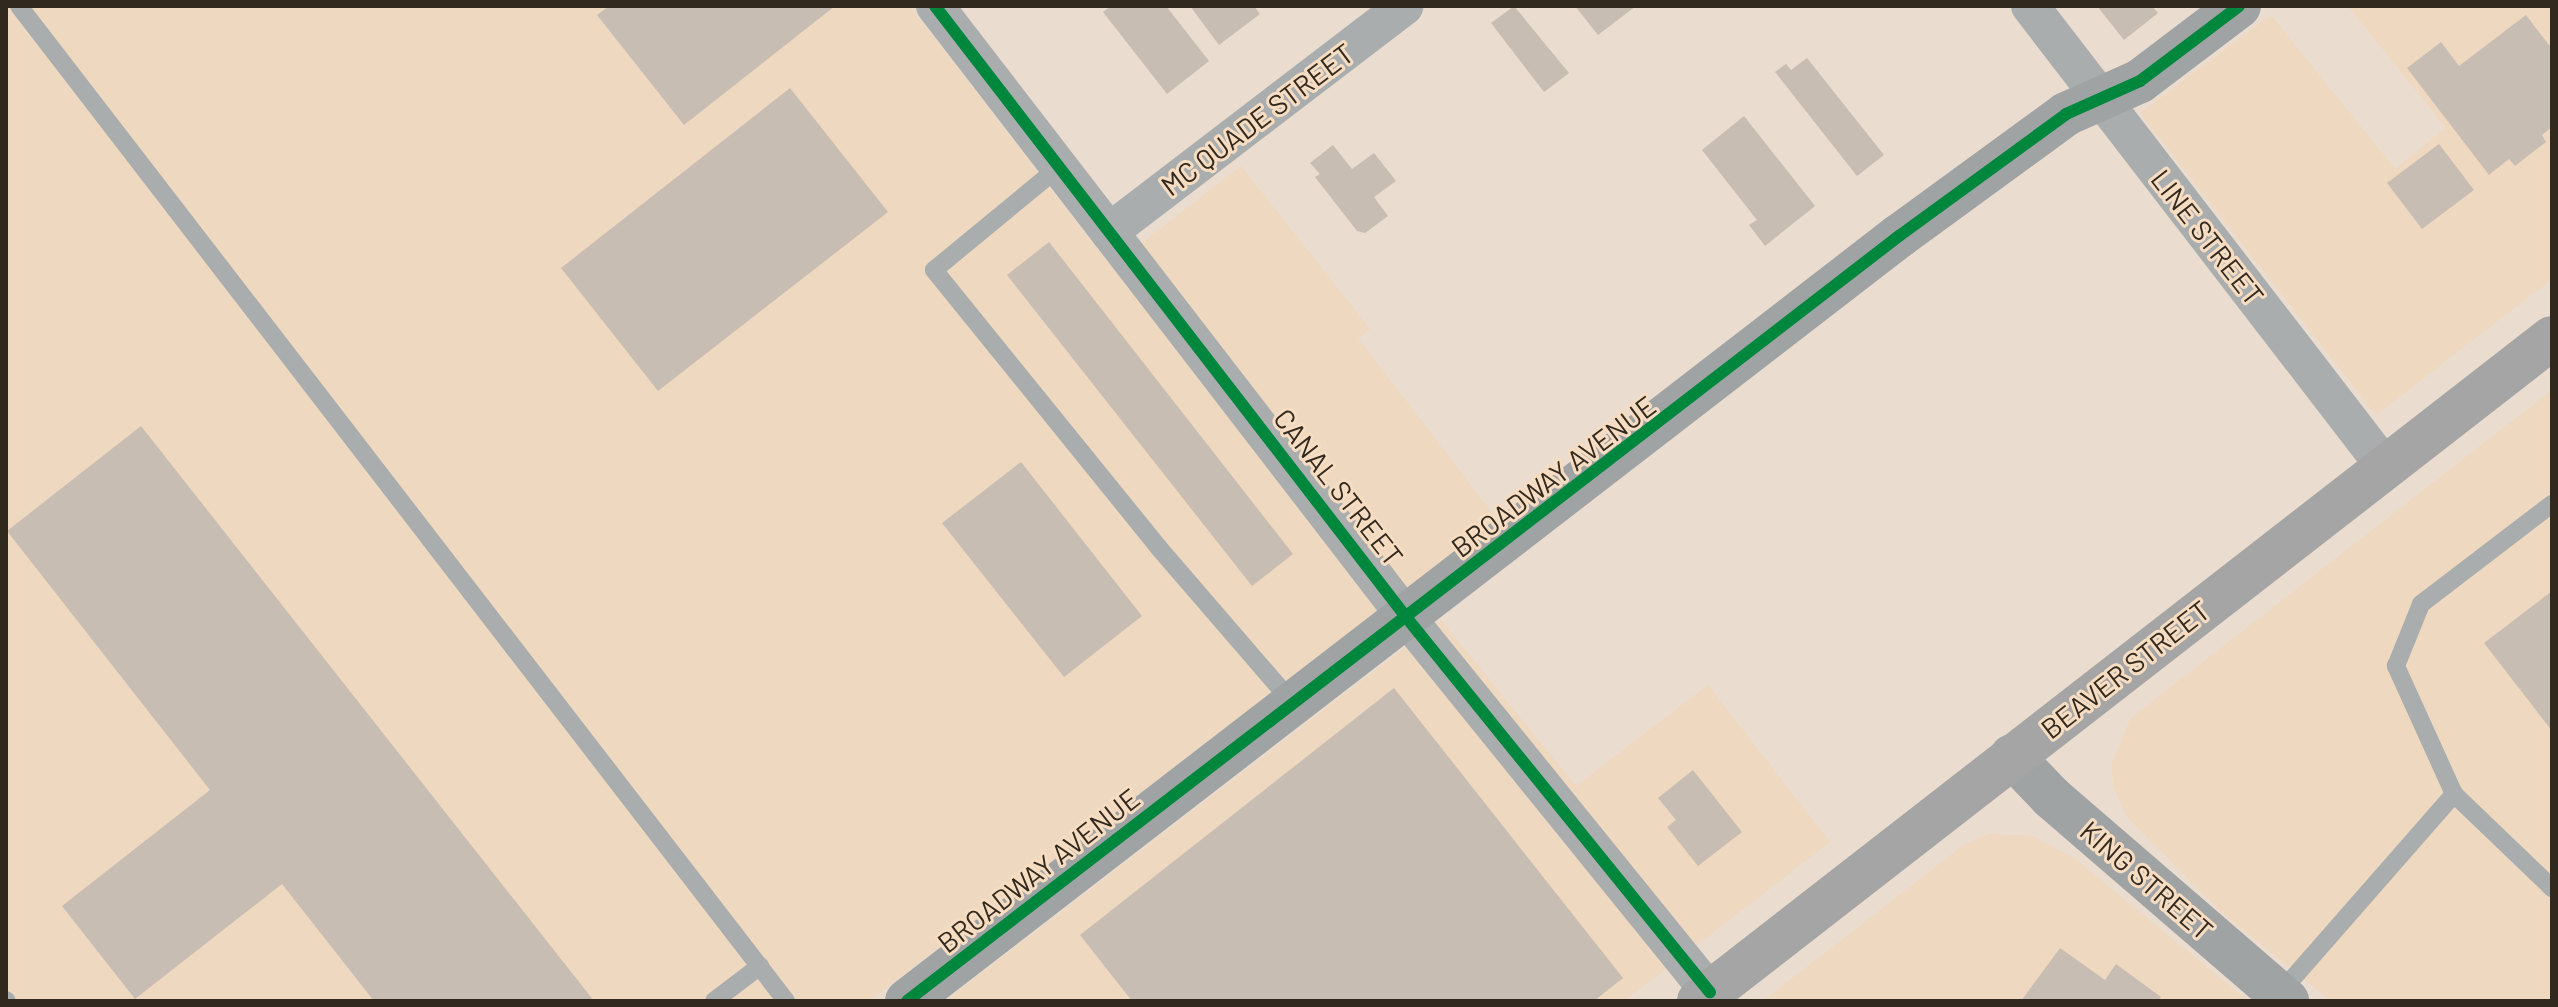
<!DOCTYPE html>
<style>
body{margin:0}
#map{position:relative;width:2558px;height:1007px;overflow:hidden;background:#eadcce;font-family:Barlow,sans-serif}
div>[style]{position:absolute}
.built>*{inset:0;background:#eed8bf}
.building>*{inset:0;background:#c8bdb2}
.lane>*{height:18px;margin:-9px;padding:0 9px;transform-origin:9px;border-radius:9px;background:#aaadae}
.street>*{height:38px;margin:-19px;padding:0 19px;transform-origin:19px;border-radius:19px;background:#aaadae}
.secondary>*{height:44px;margin:-22px;padding:0 22px;transform-origin:22px;border-radius:22px;background:#a0a3a4}
.primary>*{height:44px;margin:-22px;padding:0 22px;transform-origin:22px;border-radius:22px;background:#a4a5a4}
.cycleway>*{height:12px;margin:-6px;padding:0 6px;transform-origin:6px;border-radius:6px;background:#00873e}
span{translate:-50% -50%;white-space:nowrap;text-align:center;line-height:1.15;-webkit-text-stroke:6px #f6ddc2;paint-order:stroke}
.street-label{font-size:28px;color:#31281e}
.frame{position:absolute;inset:0;border:8px solid #31281e;pointer-events:none}
</style>
<div id="map">
<div class="built">
<i style="clip-path:polygon(6px 6px,910px 6px,1111px 267px,1241px 166px,1370px 329px,1358px 338px,1497px 519px,869px 1001px,6px 1001px)"></i>
<i style="clip-path:polygon(2348px 6px,2552px 6px,2552px 279px,2376px 415px,2140px 113px,2271px 15px,2395px 169px,2446px 128px)"></i>
<i style="clip-path:polygon(2552px 390px,2552px 1001px,2331px 1001px,2218px 909px,2127px 817px,2113px 786px,2112px 762px,2131px 718px)"></i>
<i style="clip-path:polygon(1441px 620px,1576px 786px,1708px 685px,1830px 842px,1624px 1001px,945px 1001px)"></i>
<i style="clip-path:polygon(1990px 834px,2033px 836px,2074px 858px,2248px 1001px,1763px 1001px,1965px 844px)"></i>
</div>
<div class="building">
<i style="clip-path:polygon(609px 6px,835px 6px,684px 125px,597px 15px)"></i>
<i style="clip-path:polygon(1111px 6px,1166px 6px,1209px 61px,1167px 94px,1103px 12px)"></i>
<i style="clip-path:polygon(1190px 6px,1254px 6px,1260px 14px,1219px 45px)"></i>
<i style="clip-path:polygon(1514px 6px,1569px 73px,1544px 92px,1491px 23px)"></i>
<i style="clip-path:polygon(1575px 6px,1636px 6px,1598px 35px)"></i>
<i style="clip-path:polygon(2097px 6px,2152px 6px,2158px 13px,2124px 40px)"></i>
<i style="clip-path:polygon(2526px 15px,2552px 49px,2552px 127px,2542px 135px,2546px 142px,2515px 166px,2509px 159px,2489px 175px,2407px 68px,2441px 42px,2459px 66px)"></i>
<i style="clip-path:polygon(1807px 58px,1884px 155px,1857px 176px,1775px 72px,1786px 64px,1791px 70px)"></i>
<i style="clip-path:polygon(790px 88px,888px 212px,658px 391px,561px 268px)"></i>
<i style="clip-path:polygon(1744px 116px,1815px 206px,1765px 246px,1749px 225px,1757px 220px,1702px 150px)"></i>
<i style="clip-path:polygon(2439px 144px,2474px 190px,2422px 229px,2387px 183px)"></i>
<i style="clip-path:polygon(1333px 145px,1352px 169px,1374px 153px,1396px 181px,1374px 197px,1388px 216px,1365px 233px,1357px 231px,1315px 177px,1320px 174px,1310px 163px)"></i>
<i style="clip-path:polygon(1049px 242px,1293px 554px,1252px 586px,1007px 275px)"></i>
<i style="clip-path:polygon(141px 426px,594px 1001px,374px 1001px,282px 884px,135px 999px,62px 906px,210px 790px,7px 531px)"></i>
<i style="clip-path:polygon(1021px 462px,1142px 616px,1064px 677px,942px 523px)"></i>
<i style="clip-path:polygon(2552px 591px,2552px 731px,2484px 643px)"></i>
<i style="clip-path:polygon(1394px 688px,1623px 978px,1594px 1001px,1132px 1001px,1080px 935px)"></i>
<i style="clip-path:polygon(1693px 770px,1742px 832px,1698px 866px,1667px 827px,1676px 820px,1658px 798px)"></i>
<i style="clip-path:polygon(2060px 948px,2105px 980px,2116px 964px,2161px 997px,2158px 1001px,2021px 1001px)"></i>
</div>
<div class="lane">
<i style="left:19px;top:6px;width:1256px;rotate:52.37deg"></i>
<i style="left:1059px;top:167px;width:162px;rotate:140.5deg"></i>
<i style="left:934px;top:270px;width:358px;rotate:51deg"></i>
<i style="left:1159px;top:548px;width:205px;rotate:49.2deg"></i>
<i style="left:2454px;top:794px;width:136px;rotate:43.8deg"></i>
<i style="left:2279px;top:994px;width:266px;rotate:-48.8deg"></i>
<i style="left:2454px;top:794px;width:141px;rotate:-114.4deg"></i>
<i style="left:2396px;top:666px;width:67px;rotate:-68deg"></i>
<i style="left:2421px;top:604px;width:165px;rotate:-37.4deg"></i>
<i style="left:6px;top:1000px;width:1px;rotate:45deg"></i>
<i style="left:714px;top:1001px;width:58px;rotate:-37.3deg"></i>
</div>
<div class="street">
<i style="left:935px;top:6px;width:771px;rotate:52.37deg"></i>
<i style="left:1406px;top:617px;width:483px;rotate:51deg"></i>
<i style="left:2030px;top:6px;width:583px;rotate:52.38deg"></i>
<i style="left:1109px;top:232px;width:372px;rotate:-37.4deg"></i>
</div>
<div class="secondary">
<i style="left:2012px;top:756px;width:57px;rotate:46.4deg"></i>
<i style="left:2051px;top:797px;width:312px;rotate:40.8deg"></i>
<i style="left:907px;top:1001px;width:1253px;rotate:-37.64deg"></i>
<i style="left:1899px;top:236px;width:207px;rotate:-36.1deg"></i>
<i style="left:2066px;top:114px;width:81px;rotate:-24deg"></i>
<i style="left:2140px;top:81px;width:124px;rotate:-37.1deg"></i>
</div>
<div class="primary">
<i style="left:1699px;top:1001px;width:1080px;rotate:-37.86deg"></i>
</div>
<div class="cycleway">
<i style="left:935px;top:6px;width:771px;rotate:52.37deg"></i>
<i style="left:1406px;top:617px;width:483px;rotate:51deg"></i>
<i style="left:907px;top:1001px;width:1253px;rotate:-37.64deg"></i>
<i style="left:1899px;top:236px;width:207px;rotate:-36.1deg"></i>
<i style="left:2066px;top:114px;width:81px;rotate:-24deg"></i>
<i style="left:2140px;top:81px;width:124px;rotate:-37.1deg"></i>
</div>
<div class="street-label">
<span style="left:1257px;top:119px;rotate:-37deg">MC QUADE STREET</span>
<span style="left:2208px;top:237px;rotate:52deg">LINE STREET</span>
<span style="left:1553px;top:476px;rotate:-37deg">BROADWAY AVENUE</span>
<span style="left:1339px;top:487px;rotate:52deg">CANAL STREET</span>
<span style="left:2125px;top:669px;rotate:-38deg">BEAVER STREET</span>
<span style="left:1038px;top:870px;rotate:-38deg">BROADWAY AVENUE</span>
<span style="left:2147px;top:880px;rotate:41deg">KING STREET</span>
</div>
<div class="frame"></div>
</div>
